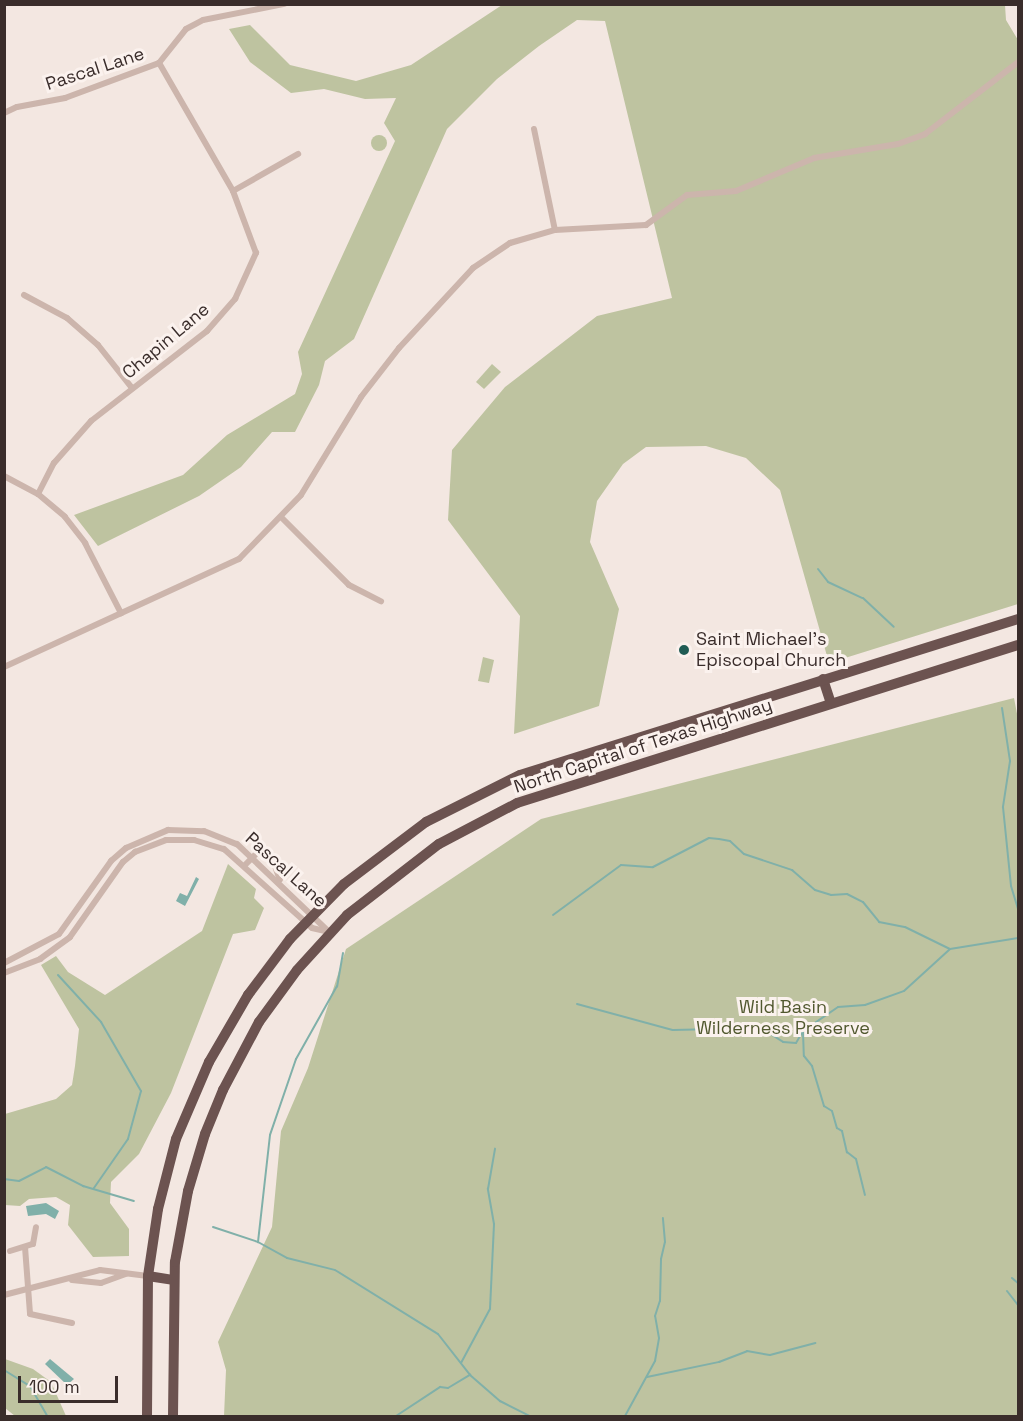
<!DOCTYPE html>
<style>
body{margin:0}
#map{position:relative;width:1023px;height:1421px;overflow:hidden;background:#f3e7e1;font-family:"Space Grotesk",sans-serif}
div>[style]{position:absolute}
.green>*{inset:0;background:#bec3a0}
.round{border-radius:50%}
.water>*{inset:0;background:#80b0a9}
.stream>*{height:2px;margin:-1px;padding:0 1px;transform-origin:1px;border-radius:1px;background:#80b0a9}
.minor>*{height:6px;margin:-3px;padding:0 3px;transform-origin:3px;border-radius:3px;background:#ccb5ac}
.trunk>*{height:10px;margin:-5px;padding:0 5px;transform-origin:5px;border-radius:5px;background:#6c5350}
.dots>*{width:16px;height:16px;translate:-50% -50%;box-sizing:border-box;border:3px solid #fbf2ee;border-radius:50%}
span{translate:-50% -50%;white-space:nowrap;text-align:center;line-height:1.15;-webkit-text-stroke:6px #fbf2ee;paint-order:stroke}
.street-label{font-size:18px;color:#3a2d2b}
.poi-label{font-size:18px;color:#3a2d2b}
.left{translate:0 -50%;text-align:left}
.park-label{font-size:18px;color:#51582f}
.frame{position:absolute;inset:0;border:6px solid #3a2d2b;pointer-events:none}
.scale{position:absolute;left:18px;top:1376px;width:100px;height:27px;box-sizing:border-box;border:3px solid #3a2d2b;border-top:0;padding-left:8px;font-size:18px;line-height:21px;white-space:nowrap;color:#3a2d2b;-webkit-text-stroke:4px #fbf2ee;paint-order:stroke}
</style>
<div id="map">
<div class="green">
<i style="clip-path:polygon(502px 5px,1005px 5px,1006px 20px,1018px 40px,1018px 604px,829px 663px,780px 490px,746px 458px,706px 446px,646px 447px,623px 464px,597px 501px,590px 542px,619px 609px,599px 706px,514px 734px,520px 616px,448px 520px,452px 450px,505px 387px,597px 316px,672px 298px,605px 21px,577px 20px,539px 46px,497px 79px,447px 129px,354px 339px,325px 361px,319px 385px,295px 432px,272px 432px,241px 467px,199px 496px,98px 546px,74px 515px,183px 475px,227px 435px,295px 394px,302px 374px,298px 352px,395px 141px,384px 123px,396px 98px,365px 99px,324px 89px,291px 93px,250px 62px,229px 29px,250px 25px,290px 65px,356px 81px,411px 65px)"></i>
<i class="round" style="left:371px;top:135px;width:16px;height:16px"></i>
<i style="clip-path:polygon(492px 364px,501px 372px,484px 389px,476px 382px)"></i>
<i style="clip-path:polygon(483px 657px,494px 660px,489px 683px,478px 681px)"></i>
<i style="clip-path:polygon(1014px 698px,1018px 719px,1018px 1416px,224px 1416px,226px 1370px,218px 1342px,272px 1227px,281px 1131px,308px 1068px,346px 949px,541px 819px)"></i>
<i style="clip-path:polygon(228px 864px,256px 889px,254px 898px,264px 908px,255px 930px,233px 934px,171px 1093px,139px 1154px,111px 1182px,110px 1203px,129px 1229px,129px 1256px,93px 1257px,68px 1225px,70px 1205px,56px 1197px,29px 1199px,20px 1206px,5px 1205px,5px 1114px,56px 1099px,72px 1085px,75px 1066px,79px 1029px,41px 965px,56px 956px,68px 972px,105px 995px,202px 931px)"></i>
<i style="clip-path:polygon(5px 1359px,33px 1369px,51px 1382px,66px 1416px,15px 1416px,5px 1408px)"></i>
</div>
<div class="water">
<i style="clip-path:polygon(196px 877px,199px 879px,185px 906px,176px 901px,180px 893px,187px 896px)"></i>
<i style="clip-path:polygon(46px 1203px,59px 1211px,55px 1219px,46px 1214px,28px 1216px,26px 1206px)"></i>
<i style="clip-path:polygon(50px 1359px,74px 1379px,67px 1385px,45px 1364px)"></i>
</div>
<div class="stream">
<i style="left:818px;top:569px;width:16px;rotate:52deg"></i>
<i style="left:828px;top:582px;width:38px;rotate:25deg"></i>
<i style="left:863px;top:598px;width:42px;rotate:43.1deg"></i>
<i style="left:1002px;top:708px;width:54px;rotate:81.4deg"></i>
<i style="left:1010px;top:761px;width:47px;rotate:98.7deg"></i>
<i style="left:1003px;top:807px;width:79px;rotate:84.2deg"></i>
<i style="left:1011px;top:886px;width:24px;rotate:73deg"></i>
<i style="left:553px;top:915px;width:84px;rotate:-36.3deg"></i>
<i style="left:621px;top:865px;width:32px;rotate:4deg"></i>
<i style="left:653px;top:867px;width:63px;rotate:-27.4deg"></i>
<i style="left:709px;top:838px;width:10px;rotate:6deg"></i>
<i style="left:719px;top:839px;width:11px;rotate:10deg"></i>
<i style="left:730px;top:841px;width:19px;rotate:43deg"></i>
<i style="left:744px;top:854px;width:51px;rotate:18.4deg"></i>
<i style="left:792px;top:870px;width:30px;rotate:41deg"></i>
<i style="left:815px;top:890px;width:17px;rotate:17deg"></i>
<i style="left:831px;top:895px;width:16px;rotate:-4deg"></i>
<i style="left:847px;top:894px;width:18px;rotate:27deg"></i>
<i style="left:863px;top:902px;width:26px;rotate:51deg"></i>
<i style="left:879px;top:922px;width:26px;rotate:11deg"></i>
<i style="left:905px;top:927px;width:50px;rotate:26.1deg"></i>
<i style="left:343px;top:953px;width:34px;rotate:100deg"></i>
<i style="left:337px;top:986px;width:84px;rotate:119.3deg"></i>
<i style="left:296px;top:1059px;width:80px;rotate:108.9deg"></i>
<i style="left:270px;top:1135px;width:108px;rotate:96.4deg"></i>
<i style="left:258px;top:1242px;width:33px;rotate:29deg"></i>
<i style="left:287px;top:1258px;width:49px;rotate:14deg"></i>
<i style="left:335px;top:1270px;width:121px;rotate:31.9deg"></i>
<i style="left:438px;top:1334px;width:52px;rotate:52deg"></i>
<i style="left:470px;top:1375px;width:40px;rotate:41deg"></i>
<i style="left:500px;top:1401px;width:33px;rotate:27deg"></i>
<i style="left:58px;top:975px;width:64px;rotate:47.5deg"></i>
<i style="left:101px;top:1022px;width:80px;rotate:59.9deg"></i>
<i style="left:141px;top:1091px;width:50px;rotate:105.2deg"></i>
<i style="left:128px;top:1139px;width:60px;rotate:124.8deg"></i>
<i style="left:577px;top:1004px;width:99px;rotate:15.2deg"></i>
<i style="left:673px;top:1030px;width:88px;rotate:-1.3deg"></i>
<i style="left:761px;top:1028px;width:26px;rotate:32deg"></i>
<i style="left:783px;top:1042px;width:13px;rotate:4deg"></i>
<i style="left:796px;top:1043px;width:14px;rotate:-60deg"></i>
<i style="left:803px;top:1031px;width:42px;rotate:-34.4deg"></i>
<i style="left:838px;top:1007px;width:27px;rotate:-4deg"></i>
<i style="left:865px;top:1005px;width:41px;rotate:-19.7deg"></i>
<i style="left:904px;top:991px;width:62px;rotate:-42.4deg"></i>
<i style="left:950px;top:949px;width:69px;rotate:-9.2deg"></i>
<i style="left:803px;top:1032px;width:24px;rotate:88deg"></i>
<i style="left:804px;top:1056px;width:13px;rotate:51deg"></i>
<i style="left:812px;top:1066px;width:42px;rotate:73.3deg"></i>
<i style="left:824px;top:1106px;width:9px;rotate:32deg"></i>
<i style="left:832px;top:1111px;width:18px;rotate:74deg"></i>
<i style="left:837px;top:1128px;width:6px;rotate:31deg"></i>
<i style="left:842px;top:1131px;width:22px;rotate:77deg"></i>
<i style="left:847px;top:1152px;width:11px;rotate:38deg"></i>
<i style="left:856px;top:1159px;width:37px;rotate:76deg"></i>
<i style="left:4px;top:1179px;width:15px;rotate:8deg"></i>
<i style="left:19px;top:1181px;width:30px;rotate:-27deg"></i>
<i style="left:46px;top:1167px;width:42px;rotate:27.2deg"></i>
<i style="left:83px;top:1186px;width:53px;rotate:16.4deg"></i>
<i style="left:213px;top:1227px;width:47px;rotate:18.4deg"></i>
<i style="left:1012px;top:1278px;width:8px;rotate:40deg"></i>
<i style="left:1007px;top:1291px;width:18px;rotate:52deg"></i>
<i style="left:461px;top:1363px;width:61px;rotate:-61.8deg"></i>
<i style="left:490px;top:1309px;width:85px;rotate:-87.3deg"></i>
<i style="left:494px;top:1224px;width:36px;rotate:-100deg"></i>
<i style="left:488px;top:1189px;width:41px;rotate:-80.1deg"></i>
<i style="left:4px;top:1370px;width:31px;rotate:32deg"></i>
<i style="left:30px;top:1386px;width:34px;rotate:60deg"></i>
<i style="left:647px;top:1377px;width:74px;rotate:-11.8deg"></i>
<i style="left:719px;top:1362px;width:30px;rotate:-21deg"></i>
<i style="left:747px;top:1351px;width:23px;rotate:10deg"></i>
<i style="left:770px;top:1355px;width:47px;rotate:-14.9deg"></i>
<i style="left:396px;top:1416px;width:53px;rotate:-33.4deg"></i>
<i style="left:440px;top:1387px;width:8px;rotate:7deg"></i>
<i style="left:448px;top:1388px;width:26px;rotate:-31deg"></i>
<i style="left:625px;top:1416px;width:63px;rotate:-61.4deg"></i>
<i style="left:655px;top:1361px;width:23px;rotate:-80deg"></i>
<i style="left:659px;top:1338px;width:22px;rotate:-100deg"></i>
<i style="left:655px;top:1316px;width:16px;rotate:-72deg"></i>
<i style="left:660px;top:1301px;width:42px;rotate:-88.6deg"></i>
<i style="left:661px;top:1259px;width:17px;rotate:-77deg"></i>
<i style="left:665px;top:1242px;width:24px;rotate:-95deg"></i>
</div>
<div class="minor">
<i style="left:4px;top:113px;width:14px;rotate:-25deg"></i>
<i style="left:17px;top:107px;width:49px;rotate:-10.6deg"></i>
<i style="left:65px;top:98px;width:100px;rotate:-20.4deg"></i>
<i style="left:159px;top:63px;width:43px;rotate:-51.5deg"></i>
<i style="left:186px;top:29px;width:19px;rotate:-28deg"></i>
<i style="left:203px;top:20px;width:83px;rotate:-11.2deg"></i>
<i style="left:534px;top:129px;width:103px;rotate:78.3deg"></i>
<i style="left:233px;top:191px;width:75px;rotate:-29.6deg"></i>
<i style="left:24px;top:295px;width:49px;rotate:28.1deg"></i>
<i style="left:67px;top:318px;width:41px;rotate:41.1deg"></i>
<i style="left:98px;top:345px;width:55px;rotate:51.7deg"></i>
<i style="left:4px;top:476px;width:38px;rotate:28deg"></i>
<i style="left:38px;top:494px;width:35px;rotate:40deg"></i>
<i style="left:65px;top:517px;width:33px;rotate:52deg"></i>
<i style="left:85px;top:543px;width:79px;rotate:62.8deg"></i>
<i style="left:38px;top:494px;width:35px;rotate:-63deg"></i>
<i style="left:54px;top:463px;width:56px;rotate:-48.6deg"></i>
<i style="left:91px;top:421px;width:147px;rotate:-37.8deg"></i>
<i style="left:207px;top:331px;width:43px;rotate:-48.8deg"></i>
<i style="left:235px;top:299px;width:51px;rotate:-65.5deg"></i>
<i style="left:256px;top:253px;width:66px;rotate:-110.4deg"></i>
<i style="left:233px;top:191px;width:148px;rotate:-120deg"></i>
<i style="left:281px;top:517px;width:96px;rotate:45deg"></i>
<i style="left:349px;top:585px;width:36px;rotate:27deg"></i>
<i style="left:4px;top:667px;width:259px;rotate:-24.7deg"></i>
<i style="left:239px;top:559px;width:89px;rotate:-45.9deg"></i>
<i style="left:301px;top:495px;width:115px;rotate:-58.5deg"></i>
<i style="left:361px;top:397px;width:62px;rotate:-52.2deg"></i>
<i style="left:399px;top:348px;width:109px;rotate:-47.2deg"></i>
<i style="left:473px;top:268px;width:45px;rotate:-34deg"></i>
<i style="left:510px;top:243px;width:47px;rotate:-16.1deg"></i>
<i style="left:555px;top:230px;width:91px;rotate:-3.1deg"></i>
<i style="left:646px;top:225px;width:51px;rotate:-36.2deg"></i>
<i style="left:687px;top:195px;width:49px;rotate:-4.7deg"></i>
<i style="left:736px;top:191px;width:85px;rotate:-22.9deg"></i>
<i style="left:814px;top:158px;width:85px;rotate:-9.5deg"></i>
<i style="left:898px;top:144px;width:29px;rotate:-20deg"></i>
<i style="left:925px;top:134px;width:118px;rotate:-37.7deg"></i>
<i style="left:245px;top:865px;width:17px;rotate:-45deg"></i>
<i style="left:257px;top:853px;width:8px;rotate:-14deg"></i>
<i style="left:265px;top:851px;width:10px;rotate:45deg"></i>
<i style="left:272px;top:858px;width:23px;rotate:70deg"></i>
<i style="left:4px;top:963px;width:62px;rotate:-27.8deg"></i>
<i style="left:59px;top:934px;width:90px;rotate:-54.5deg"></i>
<i style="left:111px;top:861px;width:20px;rotate:-41deg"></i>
<i style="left:126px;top:848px;width:46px;rotate:-23.2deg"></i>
<i style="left:168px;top:830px;width:36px;rotate:2deg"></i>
<i style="left:204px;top:831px;width:35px;rotate:22deg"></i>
<i style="left:237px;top:844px;width:127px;rotate:43.7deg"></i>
<i style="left:4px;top:973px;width:39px;rotate:-21deg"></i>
<i style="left:40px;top:959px;width:37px;rotate:-36deg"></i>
<i style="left:70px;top:937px;width:92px;rotate:-54.8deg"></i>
<i style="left:123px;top:862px;width:16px;rotate:-40deg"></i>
<i style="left:135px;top:852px;width:33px;rotate:-21deg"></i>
<i style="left:166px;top:840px;width:28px"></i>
<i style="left:194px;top:840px;width:31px;rotate:17deg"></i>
<i style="left:224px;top:849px;width:118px;rotate:41.9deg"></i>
<i style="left:312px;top:928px;width:17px;rotate:13deg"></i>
<i style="left:25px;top:1247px;width:67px;rotate:85.7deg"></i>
<i style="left:30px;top:1314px;width:43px;rotate:12.1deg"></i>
<i style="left:10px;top:1251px;width:24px;rotate:-17deg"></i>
<i style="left:33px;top:1244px;width:17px;rotate:-80deg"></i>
<i style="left:72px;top:1280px;width:29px;rotate:6deg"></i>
<i style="left:101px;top:1283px;width:27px;rotate:-20deg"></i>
<i style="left:4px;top:1295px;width:99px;rotate:-14.6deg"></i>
<i style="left:100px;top:1270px;width:48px;rotate:7.1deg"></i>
</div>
<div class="trunk">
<i style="left:823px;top:679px;width:25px;rotate:72deg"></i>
<i style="left:148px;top:1276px;width:25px;rotate:9deg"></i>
<i style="left:147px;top:1416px;width:140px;rotate:-89.6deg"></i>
<i style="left:148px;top:1276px;width:68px;rotate:-81.5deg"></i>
<i style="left:158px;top:1209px;width:72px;rotate:-75.6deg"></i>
<i style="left:176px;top:1139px;width:84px;rotate:-66.8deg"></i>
<i style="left:209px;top:1062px;width:78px;rotate:-59.8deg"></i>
<i style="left:248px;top:995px;width:70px;rotate:-53.1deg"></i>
<i style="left:290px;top:939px;width:77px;rotate:-45.5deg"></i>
<i style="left:344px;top:884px;width:103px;rotate:-37.1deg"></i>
<i style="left:426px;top:822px;width:105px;rotate:-26.6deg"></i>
<i style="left:520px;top:775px;width:522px;rotate:-17.39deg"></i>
<i style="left:173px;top:1416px;width:154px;rotate:-89.3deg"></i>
<i style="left:175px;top:1262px;width:72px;rotate:-79.6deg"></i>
<i style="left:188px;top:1191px;width:59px;rotate:-73.4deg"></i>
<i style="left:205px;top:1134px;width:48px;rotate:-67.8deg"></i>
<i style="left:223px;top:1090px;width:77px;rotate:-62.1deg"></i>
<i style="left:259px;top:1022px;width:64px;rotate:-53.8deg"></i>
<i style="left:297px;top:970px;width:74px;rotate:-47.7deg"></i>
<i style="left:347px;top:915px;width:116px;rotate:-37.7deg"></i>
<i style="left:439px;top:844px;width:88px;rotate:-27.7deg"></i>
<i style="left:517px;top:803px;width:525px;rotate:-17.5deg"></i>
</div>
<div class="dots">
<i style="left:684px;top:650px;background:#205c54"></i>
</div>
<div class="street-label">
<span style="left:95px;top:69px;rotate:-18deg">Pascal Lane</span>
<span style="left:166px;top:341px;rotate:-40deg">Chapin Lane</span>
<span style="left:643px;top:746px;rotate:-18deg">North Capital of Texas Highway</span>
<span style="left:286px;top:870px;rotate:42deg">Pascal Lane</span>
</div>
<div class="poi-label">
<span class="left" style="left:696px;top:650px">Saint Michael's<br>Episcopal Church</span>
</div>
<div class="park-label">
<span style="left:783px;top:1018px">Wild Basin<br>Wilderness Preserve</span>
</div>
<div class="frame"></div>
<div class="scale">100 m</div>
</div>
